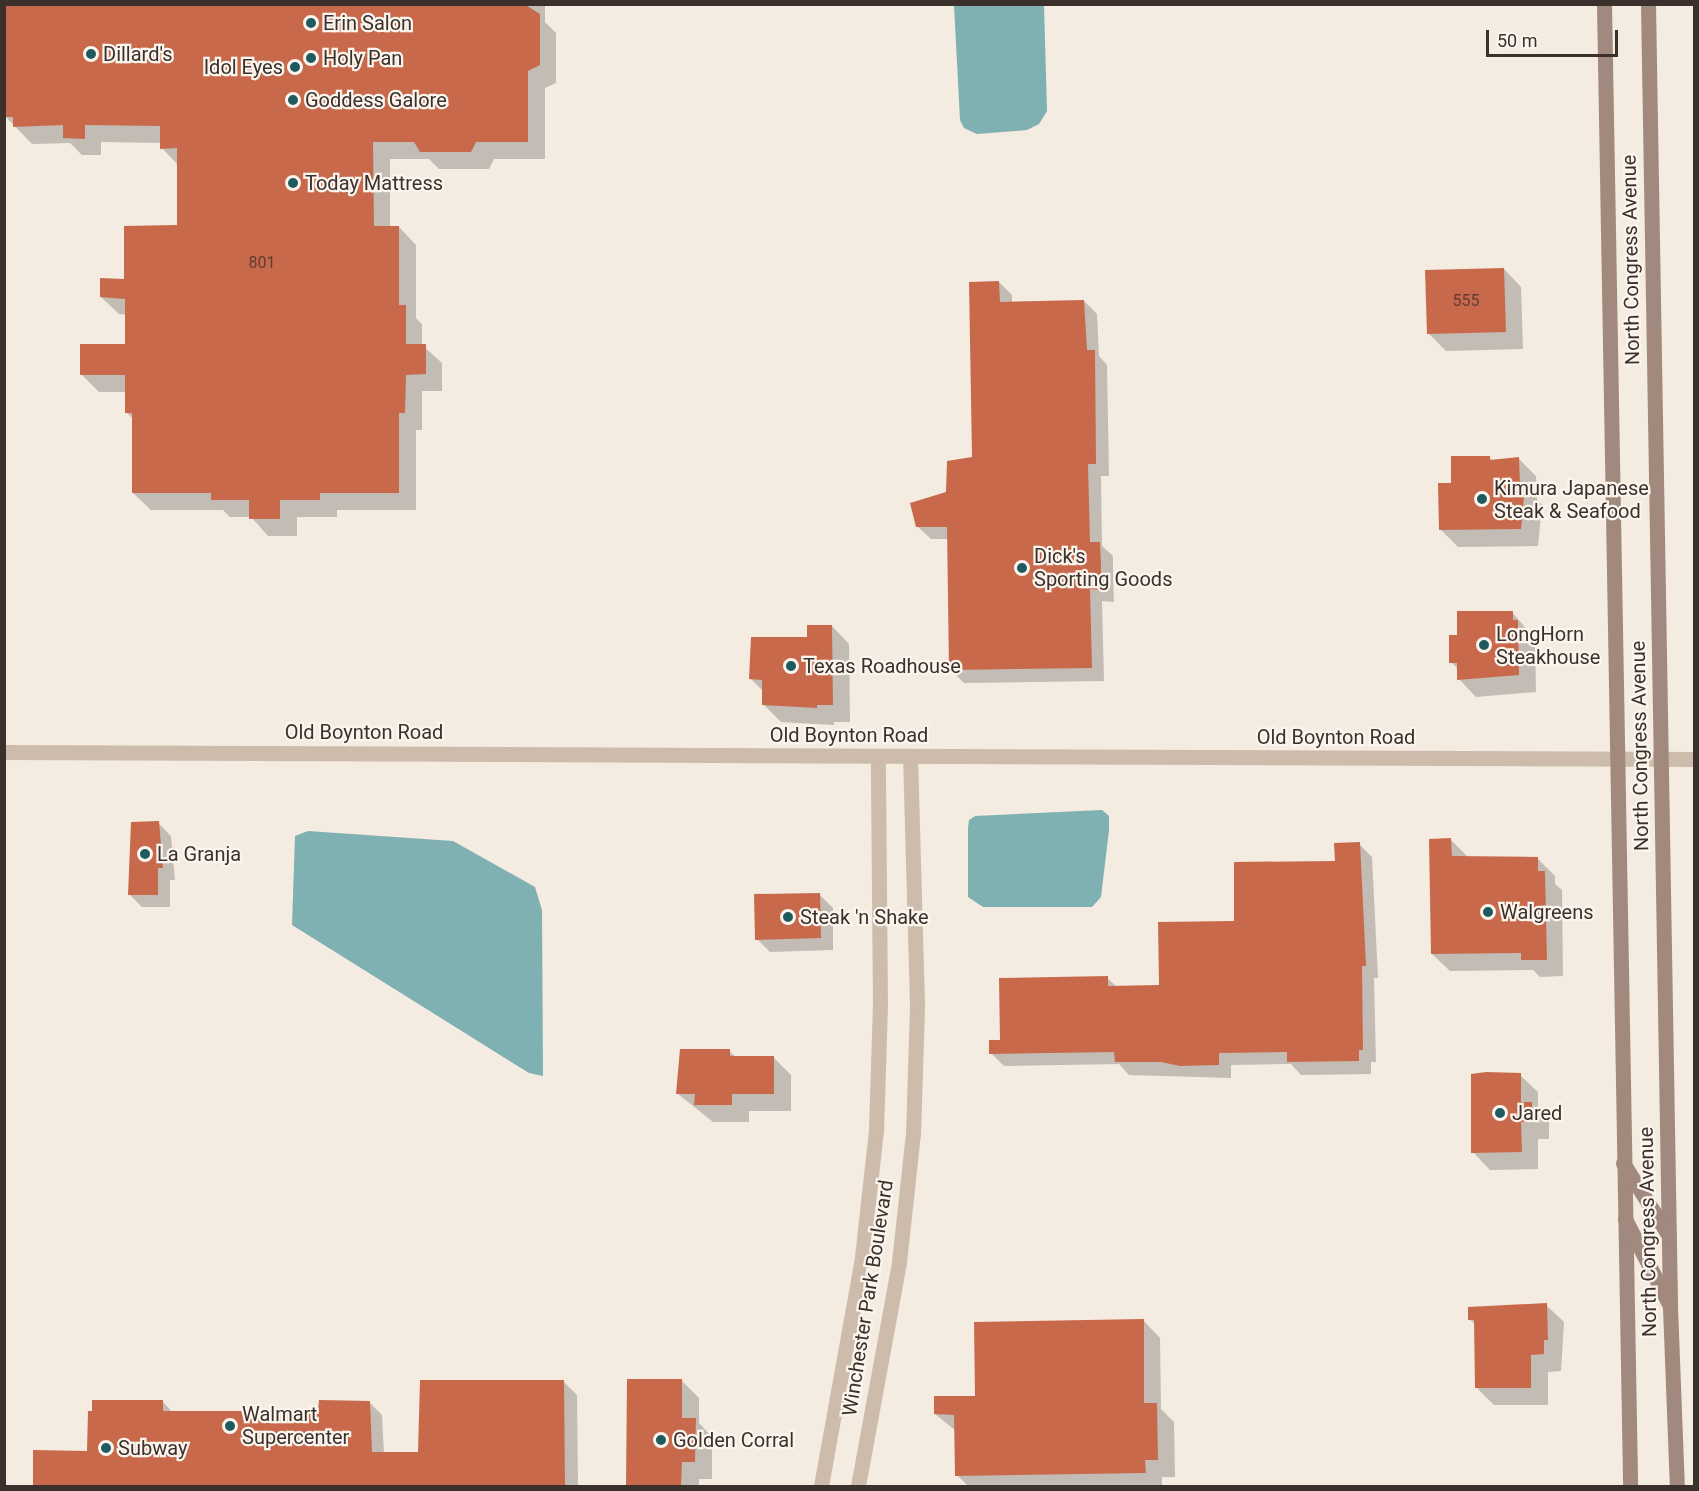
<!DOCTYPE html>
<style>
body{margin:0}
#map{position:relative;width:1699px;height:1491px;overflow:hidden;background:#f4ebe1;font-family:Roboto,sans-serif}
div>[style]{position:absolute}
.water>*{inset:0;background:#7fb0b2}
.shadow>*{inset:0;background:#0003}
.building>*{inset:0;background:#c8694b}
.minor>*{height:15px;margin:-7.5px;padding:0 7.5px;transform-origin:7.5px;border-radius:7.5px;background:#cdbbac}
.tertiary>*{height:15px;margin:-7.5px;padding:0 7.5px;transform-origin:7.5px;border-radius:7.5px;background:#cdbbac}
.secondary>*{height:15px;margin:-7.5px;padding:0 7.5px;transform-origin:7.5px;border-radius:7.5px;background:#a18a7d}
.dots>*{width:16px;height:16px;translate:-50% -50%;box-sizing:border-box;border:3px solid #fbf5ee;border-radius:50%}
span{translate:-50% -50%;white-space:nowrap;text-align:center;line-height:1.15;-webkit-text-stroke:4.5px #fbf5ee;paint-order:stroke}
.number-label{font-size:16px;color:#5e3e33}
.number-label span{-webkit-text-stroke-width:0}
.poi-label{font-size:20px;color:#3b302b}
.left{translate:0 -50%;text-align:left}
.right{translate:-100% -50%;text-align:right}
.street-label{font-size:20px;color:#3b302b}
.frame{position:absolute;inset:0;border:6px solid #3b302b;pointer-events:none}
.scale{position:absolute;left:1486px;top:30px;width:132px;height:27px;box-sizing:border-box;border:3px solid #3b302b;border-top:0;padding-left:8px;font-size:18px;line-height:21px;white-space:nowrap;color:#3b302b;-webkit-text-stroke:4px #fbf5ee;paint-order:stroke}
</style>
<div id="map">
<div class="water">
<i style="clip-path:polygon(954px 5px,1044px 5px,1047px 111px,1039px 124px,1027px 130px,977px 134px,964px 128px,960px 120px)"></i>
<i style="clip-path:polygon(1102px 810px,1109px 816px,1109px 830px,1101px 897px,1092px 907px,983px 907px,968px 897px,968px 828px,969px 820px,975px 816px)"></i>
<i style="clip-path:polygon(308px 831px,453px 841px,535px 887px,542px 910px,543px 1076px,529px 1073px,292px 925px,295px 836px)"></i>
</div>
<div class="shadow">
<i style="clip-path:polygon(4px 4px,545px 4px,545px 22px,556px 33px,556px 83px,545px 88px,545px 159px,494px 159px,489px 169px,439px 169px,429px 159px,390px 159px,390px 227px,399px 227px,416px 245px,416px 318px,422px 324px,422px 345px,442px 363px,442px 391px,422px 391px,422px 430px,416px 430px,416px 510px,337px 510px,337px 517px,297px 517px,297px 536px,268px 536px,251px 517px,230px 517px,223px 510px,151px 510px,133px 493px,133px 419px,126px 412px,127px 392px,99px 392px,81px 374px,127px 345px,127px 315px,119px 314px,101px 297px,125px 280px,178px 227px,178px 165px,162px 148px,162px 143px,101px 142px,101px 155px,82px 155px,70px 143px,32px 144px,5px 116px)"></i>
<i style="clip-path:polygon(1504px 269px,1521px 287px,1523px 349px,1446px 351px,1429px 334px)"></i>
<i style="clip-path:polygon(999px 282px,1012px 295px,1012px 303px,1084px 301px,1097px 314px,1099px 356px,1107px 365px,1109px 476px,1101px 476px,1102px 546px,1113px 556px,1113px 579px,1114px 602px,1102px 601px,1104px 681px,964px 683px,951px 670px,949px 539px,931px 539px,917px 526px,974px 458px)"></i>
<i style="clip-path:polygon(1489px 457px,1493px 461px,1518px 458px,1536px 476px,1537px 500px,1542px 505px,1538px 546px,1458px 547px,1441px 530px,1453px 484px)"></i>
<i style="clip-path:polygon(1512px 612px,1535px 639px,1536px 692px,1476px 697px,1459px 679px,1459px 670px,1451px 662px,1458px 636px)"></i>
<i style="clip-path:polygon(832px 626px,849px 644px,850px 722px,834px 722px,834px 725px,781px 722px,763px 704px,764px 692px,751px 679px)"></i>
<i style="clip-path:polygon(158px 823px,171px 836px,175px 880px,170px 880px,170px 907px,142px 907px,129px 894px)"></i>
<i style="clip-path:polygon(1451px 840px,1469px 858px,1538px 859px,1555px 876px,1555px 884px,1562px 890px,1563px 976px,1540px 977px,1533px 970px,1450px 971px,1432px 954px)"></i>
<i style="clip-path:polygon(1359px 844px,1372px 857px,1378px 978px,1374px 978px,1376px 1062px,1371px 1062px,1371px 1074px,1301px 1075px,1291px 1064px,1231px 1065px,1231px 1078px,1129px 1075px,1119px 1064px,1004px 1066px,991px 1053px,1002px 1041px,1107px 978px,1117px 987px,1160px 986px,1236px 922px,1336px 862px)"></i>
<i style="clip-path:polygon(820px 895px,833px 908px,833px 950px,770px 952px,757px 939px)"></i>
<i style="clip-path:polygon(729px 1051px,736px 1057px,774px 1058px,791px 1075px,791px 1111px,749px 1111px,749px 1122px,713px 1122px,678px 1094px)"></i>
<i style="clip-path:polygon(1520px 1075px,1538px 1092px,1538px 1110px,1549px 1121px,1549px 1139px,1538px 1139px,1538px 1169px,1490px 1170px,1473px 1152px)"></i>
<i style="clip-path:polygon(1546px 1305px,1564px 1322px,1561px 1371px,1548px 1372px,1548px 1405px,1494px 1405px,1477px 1388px,1476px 1325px,1469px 1319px)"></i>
<i style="clip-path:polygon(1143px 1320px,1160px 1338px,1161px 1409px,1174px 1422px,1175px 1477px,1162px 1477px,1162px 1486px,968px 1486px,957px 1475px,956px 1431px,935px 1414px)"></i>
<i style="clip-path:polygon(628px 1380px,682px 1381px,699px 1398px,699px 1423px,712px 1437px,712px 1479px,699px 1479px,699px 1486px,628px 1486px)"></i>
<i style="clip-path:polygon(564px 1382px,577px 1395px,578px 1486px,34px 1486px,34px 1451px,89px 1453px,162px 1401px,173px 1413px,320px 1413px,369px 1402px,382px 1415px,384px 1454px,420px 1454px)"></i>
</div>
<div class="building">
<i style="clip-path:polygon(5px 4px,524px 4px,540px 14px,540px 65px,528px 71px,528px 142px,476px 142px,471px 152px,420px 152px,414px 142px,373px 142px,374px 226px,399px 226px,399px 305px,406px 305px,406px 344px,426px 344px,426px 374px,406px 375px,405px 413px,399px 413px,399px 493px,320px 493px,320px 500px,280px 500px,280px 519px,249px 519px,249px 500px,211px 500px,211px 493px,132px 493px,132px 413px,125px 413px,125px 375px,80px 375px,80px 344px,125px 344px,125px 299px,100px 297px,100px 278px,124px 279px,124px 226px,177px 225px,177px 148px,160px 149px,160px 126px,85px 125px,85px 139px,63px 138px,63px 125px,13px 127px,13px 117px,5px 117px)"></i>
<i style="clip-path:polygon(1504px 268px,1506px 332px,1427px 334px,1425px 270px)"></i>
<i style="clip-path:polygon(999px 281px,1000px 302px,1084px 300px,1087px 350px,1095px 350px,1096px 464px,1088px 464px,1090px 542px,1100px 542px,1101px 566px,1101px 590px,1090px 589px,1092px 668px,949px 670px,947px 527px,916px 527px,910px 503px,946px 492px,947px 461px,972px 457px,969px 282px)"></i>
<i style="clip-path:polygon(1451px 456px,1490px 456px,1490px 460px,1519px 457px,1520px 486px,1525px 486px,1521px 529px,1439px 530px,1438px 483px,1451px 483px)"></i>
<i style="clip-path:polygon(1457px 611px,1513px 611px,1513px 620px,1518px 620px,1519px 675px,1457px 680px,1457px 663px,1449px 663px,1449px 635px,1457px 635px)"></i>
<i style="clip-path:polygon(807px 625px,832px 625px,833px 705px,817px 705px,817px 708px,762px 705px,762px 680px,749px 679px,751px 637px,807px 637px)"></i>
<i style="clip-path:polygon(159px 821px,163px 868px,158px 868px,158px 895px,128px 895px,131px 822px)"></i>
<i style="clip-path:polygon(1451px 838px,1452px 856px,1538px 857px,1538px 871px,1545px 871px,1547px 960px,1521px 960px,1521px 953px,1431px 954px,1429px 839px)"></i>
<i style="clip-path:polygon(1360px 842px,1366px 966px,1362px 966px,1363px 1050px,1359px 1050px,1359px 1061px,1287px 1062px,1287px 1052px,1219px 1053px,1219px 1065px,1180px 1066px,1161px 1062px,1115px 1062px,1114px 1052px,989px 1054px,989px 1040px,1000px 1040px,999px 978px,1108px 976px,1108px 986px,1159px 985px,1158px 922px,1234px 921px,1234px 862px,1335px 861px,1334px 843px)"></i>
<i style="clip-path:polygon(820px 893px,821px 938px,755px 940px,754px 894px)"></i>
<i style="clip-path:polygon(680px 1049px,730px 1049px,730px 1056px,774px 1056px,774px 1094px,732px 1094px,732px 1105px,694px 1105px,695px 1094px,676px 1094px)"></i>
<i style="clip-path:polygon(1486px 1072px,1521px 1073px,1521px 1102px,1532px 1102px,1532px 1122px,1521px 1122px,1522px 1152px,1471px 1153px,1471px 1074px)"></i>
<i style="clip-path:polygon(1547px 1303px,1548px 1340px,1544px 1340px,1544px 1354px,1531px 1355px,1531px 1388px,1475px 1388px,1474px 1320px,1468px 1320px,1468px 1307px)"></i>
<i style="clip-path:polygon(1144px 1319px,1144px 1403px,1157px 1403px,1158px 1460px,1145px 1460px,1146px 1473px,955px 1476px,954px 1415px,934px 1414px,934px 1396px,975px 1396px,974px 1322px)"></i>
<i style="clip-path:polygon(627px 1379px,682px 1379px,682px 1418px,696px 1418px,695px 1462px,682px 1462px,681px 1486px,626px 1486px)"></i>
<i style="clip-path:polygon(420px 1380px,564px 1380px,565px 1486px,33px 1486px,33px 1450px,87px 1451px,88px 1411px,92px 1411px,92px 1400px,163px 1400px,163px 1411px,318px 1411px,319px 1400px,370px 1401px,372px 1452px,418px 1452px)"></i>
</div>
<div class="minor">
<i style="left:821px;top:1486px;width:233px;rotate:-79.8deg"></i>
<i style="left:862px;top:1257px;width:127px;rotate:-83.7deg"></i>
<i style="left:876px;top:1131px;width:126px;rotate:-88.2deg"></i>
<i style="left:880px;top:1005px;width:249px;rotate:-90.5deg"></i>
<i style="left:858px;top:1486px;width:228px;rotate:-79.6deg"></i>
<i style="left:899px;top:1262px;width:129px;rotate:-83.8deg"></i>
<i style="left:913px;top:1134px;width:129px;rotate:-88.2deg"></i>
<i style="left:917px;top:1005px;width:249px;rotate:-91.6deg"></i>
</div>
<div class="tertiary">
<i style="left:4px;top:752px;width:1690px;rotate:0.24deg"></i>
</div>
<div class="secondary">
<i style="left:1604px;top:4px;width:1482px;rotate:88.99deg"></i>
<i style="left:1648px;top:4px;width:1303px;rotate:89.03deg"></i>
<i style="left:1670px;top:1307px;width:179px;rotate:87.8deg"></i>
<i style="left:1623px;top:1163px;width:86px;rotate:57.8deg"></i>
<i style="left:1625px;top:1219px;width:96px;rotate:62.6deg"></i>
</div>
<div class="dots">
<i style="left:311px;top:23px;background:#1f5a5e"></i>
<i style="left:91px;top:54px;background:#1f5a5e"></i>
<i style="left:311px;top:58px;background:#1f5a5e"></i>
<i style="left:295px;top:67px;background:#1f5a5e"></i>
<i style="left:293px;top:100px;background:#1f5a5e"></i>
<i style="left:293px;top:183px;background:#1f5a5e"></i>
<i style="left:1482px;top:499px;background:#1f5a5e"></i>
<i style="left:1022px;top:568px;background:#1f5a5e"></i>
<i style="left:1484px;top:645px;background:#1f5a5e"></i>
<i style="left:791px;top:666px;background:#1f5a5e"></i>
<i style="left:145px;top:854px;background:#1f5a5e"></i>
<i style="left:1488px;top:912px;background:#1f5a5e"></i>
<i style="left:788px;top:917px;background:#1f5a5e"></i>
<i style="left:1500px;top:1113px;background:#1f5a5e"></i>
<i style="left:230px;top:1426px;background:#1f5a5e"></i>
<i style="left:661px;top:1440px;background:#1f5a5e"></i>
<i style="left:106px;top:1448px;background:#1f5a5e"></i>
</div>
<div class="number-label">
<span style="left:262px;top:263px">801</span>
<span style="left:1466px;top:301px">555</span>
</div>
<div class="poi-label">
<span class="left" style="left:323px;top:23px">Erin Salon</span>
<span class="left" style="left:103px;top:54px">Dillard's</span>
<span class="left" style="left:323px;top:58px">Holy Pan</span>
<span class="right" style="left:283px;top:67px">Idol Eyes</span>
<span class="left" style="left:305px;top:100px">Goddess Galore</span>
<span class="left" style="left:305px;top:183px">Today Mattress</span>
<span class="left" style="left:1494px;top:500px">Kimura Japanese<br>Steak &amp; Seafood</span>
<span class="left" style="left:1034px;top:568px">Dick's<br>Sporting Goods</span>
<span class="left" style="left:1496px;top:646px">LongHorn<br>Steakhouse</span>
<span class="left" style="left:803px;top:666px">Texas Roadhouse</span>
<span class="left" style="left:157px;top:854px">La Granja</span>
<span class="left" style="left:1500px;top:912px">Walgreens</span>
<span class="left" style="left:800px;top:917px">Steak 'n Shake</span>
<span class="left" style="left:1512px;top:1113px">Jared</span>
<span class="left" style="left:242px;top:1426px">Walmart<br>Supercenter</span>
<span class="left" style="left:673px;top:1440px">Golden Corral</span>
<span class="left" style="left:118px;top:1448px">Subway</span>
</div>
<div class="street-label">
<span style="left:1631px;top:260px;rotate:-91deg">North Congress Avenue</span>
<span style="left:364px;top:732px">Old Boynton Road</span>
<span style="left:849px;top:735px">Old Boynton Road</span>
<span style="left:1336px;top:737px">Old Boynton Road</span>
<span style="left:1640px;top:746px;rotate:-91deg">North Congress Avenue</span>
<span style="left:1648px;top:1232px;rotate:-91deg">North Congress Avenue</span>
<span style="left:868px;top:1298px;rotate:-81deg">Winchester Park Boulevard</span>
</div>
<div class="frame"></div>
<div class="scale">50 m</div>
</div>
